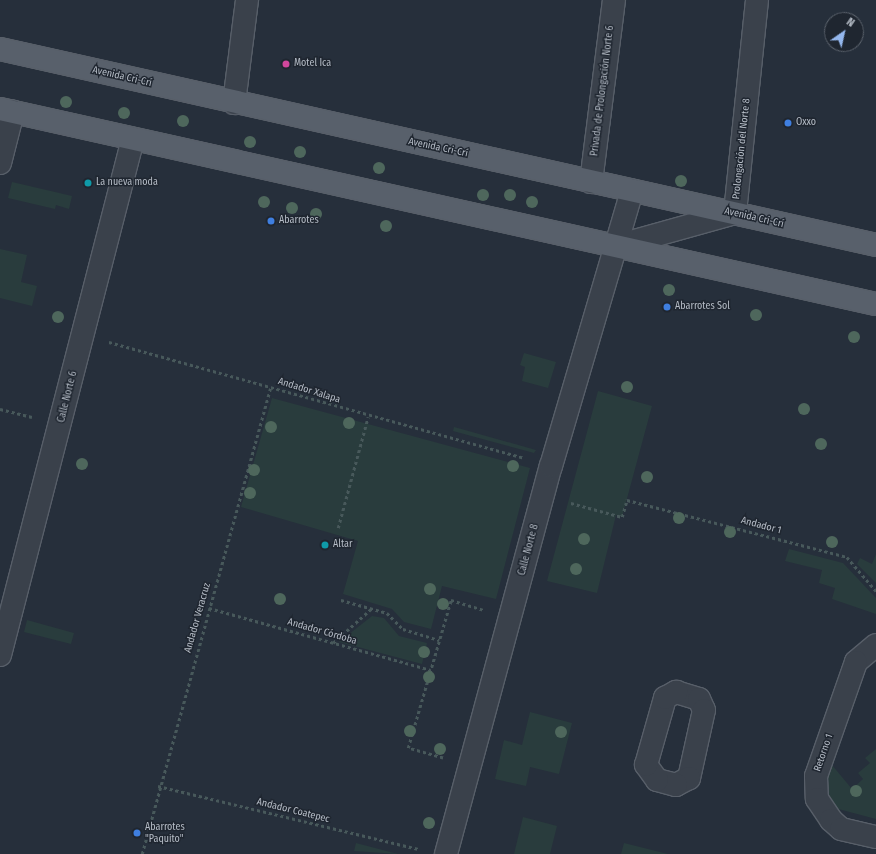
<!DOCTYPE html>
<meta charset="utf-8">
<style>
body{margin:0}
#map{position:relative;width:876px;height:854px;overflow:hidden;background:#262f3b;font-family:"Fira Sans Condensed",sans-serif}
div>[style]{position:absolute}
.green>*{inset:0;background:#293c3d}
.path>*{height:2.5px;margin-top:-1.25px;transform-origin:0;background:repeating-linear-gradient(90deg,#48595b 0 3px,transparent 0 6px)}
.roads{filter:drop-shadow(1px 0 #585f69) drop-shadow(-1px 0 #585f69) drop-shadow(0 1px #585f69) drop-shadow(0 -1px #585f69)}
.minor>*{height:22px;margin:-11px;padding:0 11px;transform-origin:11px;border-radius:11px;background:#3a414b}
.major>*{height:22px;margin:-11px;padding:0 11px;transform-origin:11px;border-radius:11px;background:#58606b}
.trees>*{width:12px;height:12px;margin:-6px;border-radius:50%;background:#4e675c}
.dots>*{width:11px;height:11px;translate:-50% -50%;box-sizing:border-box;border:2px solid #1f2630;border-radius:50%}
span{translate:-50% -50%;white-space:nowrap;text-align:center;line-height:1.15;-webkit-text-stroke:3px #1f2630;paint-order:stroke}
.poi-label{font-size:10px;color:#b5bcc6}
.left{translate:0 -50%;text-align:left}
.street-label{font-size:10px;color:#b5bcc6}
.north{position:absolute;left:824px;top:12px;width:40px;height:40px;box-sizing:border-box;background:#1f2630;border:1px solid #5b626c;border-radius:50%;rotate:34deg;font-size:11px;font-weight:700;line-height:16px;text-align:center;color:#b5bcc6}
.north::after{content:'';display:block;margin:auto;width:14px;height:18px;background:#94b7ed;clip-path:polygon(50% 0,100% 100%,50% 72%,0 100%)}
</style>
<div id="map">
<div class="green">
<i style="clip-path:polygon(12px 182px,72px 196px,69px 209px,56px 205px,55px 209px,8px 198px)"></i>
<i style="clip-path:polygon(0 249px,27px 255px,21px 282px,37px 286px,32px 306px,0 298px)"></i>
<i style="clip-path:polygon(524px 353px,556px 362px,548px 388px,522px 381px,525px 367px,520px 365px)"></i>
<i style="clip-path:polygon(598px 391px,652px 406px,622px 517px,616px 515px,597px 593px,547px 581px)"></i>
<i style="clip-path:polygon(272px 398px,530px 468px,496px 599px,442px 586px,431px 629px,404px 622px,392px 609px,343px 594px,358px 541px,241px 507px)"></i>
<i style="clip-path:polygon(454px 427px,465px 430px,536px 450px,534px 453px,453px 431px)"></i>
<i style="clip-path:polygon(789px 549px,843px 563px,876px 598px,876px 614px,832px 599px,835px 588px,819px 583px,822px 570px,785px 561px)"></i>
<i style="clip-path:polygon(876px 554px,876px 583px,857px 564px,860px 558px,872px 564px)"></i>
<i style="clip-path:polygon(372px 616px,384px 618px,399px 636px,427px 643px,422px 664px,339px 642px)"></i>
<i style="clip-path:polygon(27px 620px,74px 633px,71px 644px,24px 632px)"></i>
<i style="clip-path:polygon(530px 712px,572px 723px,559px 774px,530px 767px,526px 786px,495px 779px,504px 740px,522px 745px)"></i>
<i style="clip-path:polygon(876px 749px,876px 819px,827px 806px,822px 775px,832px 765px,852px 789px,863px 779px,858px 773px,870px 763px,865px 758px)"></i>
<i style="clip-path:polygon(523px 817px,557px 826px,550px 854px,514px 854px)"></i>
<i style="clip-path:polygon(356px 843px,398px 854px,354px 851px)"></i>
<i style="clip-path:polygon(624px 843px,668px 854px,621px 854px)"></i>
</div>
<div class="path">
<i style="left:109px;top:342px;width:431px;rotate:15.6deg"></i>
<i style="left:0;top:409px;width:33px;rotate:14deg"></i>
<i style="left:571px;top:503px;width:53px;rotate:15.4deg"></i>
<i style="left:622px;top:517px;width:18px;rotate:-74deg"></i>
<i style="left:627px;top:500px;width:227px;rotate:14.5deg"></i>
<i style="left:847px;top:557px;width:45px;rotate:49.5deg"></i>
<i style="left:338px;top:528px;width:115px;rotate:-74.9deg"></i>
<i style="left:341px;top:600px;width:48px;rotate:15.8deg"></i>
<i style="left:387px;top:613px;width:23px;rotate:45deg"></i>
<i style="left:403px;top:629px;width:38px;rotate:17deg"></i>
<i style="left:209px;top:608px;width:230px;rotate:15.6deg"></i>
<i style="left:333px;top:643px;width:51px;rotate:-41.8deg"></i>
<i style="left:443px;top:758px;width:36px;rotate:-164deg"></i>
<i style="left:408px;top:748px;width:154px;rotate:-73.8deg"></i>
<i style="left:451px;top:600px;width:34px;rotate:17deg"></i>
<i style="left:158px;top:786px;width:268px;rotate:13.6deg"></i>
<i style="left:142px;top:854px;width:483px;rotate:-74.6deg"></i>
</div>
<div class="roads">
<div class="minor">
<i style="left:234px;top:103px;width:104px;rotate:-82.8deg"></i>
<i style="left:0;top:163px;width:53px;rotate:-75.7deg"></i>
<i style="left:591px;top:182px;width:183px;rotate:-82.8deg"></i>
<i style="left:617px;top:246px;width:123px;rotate:-15.6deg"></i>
<i style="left:735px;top:213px;width:214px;rotate:-84.1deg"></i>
<i style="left:876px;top:645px;width:26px;rotate:140deg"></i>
<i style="left:856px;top:662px;width:121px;rotate:109.3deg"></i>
<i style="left:816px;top:776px;width:23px;rotate:88deg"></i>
<i style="left:817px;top:799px;width:25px;rotate:56deg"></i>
<i style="left:831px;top:820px;width:13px;rotate:42deg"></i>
<i style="left:841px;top:829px;width:36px;rotate:13deg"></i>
<i style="left:0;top:655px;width:533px;rotate:-75.55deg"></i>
<i style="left:676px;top:692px;width:24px;rotate:17deg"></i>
<i style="left:699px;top:699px;width:12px;rotate:66deg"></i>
<i style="left:704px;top:710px;width:70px;rotate:102.4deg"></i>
<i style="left:689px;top:778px;width:15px;rotate:152deg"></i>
<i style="left:676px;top:785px;width:20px;rotate:-165deg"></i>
<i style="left:657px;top:780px;width:19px;rotate:-126deg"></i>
<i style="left:646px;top:765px;width:70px;rotate:-74.2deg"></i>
<i style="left:665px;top:698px;width:13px;rotate:-29deg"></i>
<i style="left:446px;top:854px;width:402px;rotate:-74.9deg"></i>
<i style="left:551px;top:466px;width:287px;rotate:-73.6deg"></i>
</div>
<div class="major">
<i style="left:0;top:49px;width:898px;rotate:12.61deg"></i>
<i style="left:0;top:109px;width:897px;rotate:12.55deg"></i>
</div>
</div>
<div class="trees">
<i style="left:66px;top:102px"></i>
<i style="left:124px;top:113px"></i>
<i style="left:183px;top:121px"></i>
<i style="left:250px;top:142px"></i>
<i style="left:300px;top:152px"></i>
<i style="left:379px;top:168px"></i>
<i style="left:681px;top:181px"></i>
<i style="left:483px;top:195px"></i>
<i style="left:510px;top:195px"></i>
<i style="left:264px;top:202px"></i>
<i style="left:532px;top:202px"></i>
<i style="left:292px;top:208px"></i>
<i style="left:316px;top:214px"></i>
<i style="left:386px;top:226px"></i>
<i style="left:669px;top:290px"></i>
<i style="left:756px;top:315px"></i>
<i style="left:58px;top:317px"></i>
<i style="left:854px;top:337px"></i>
<i style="left:627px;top:387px"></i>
<i style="left:804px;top:409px"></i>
<i style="left:349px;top:423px"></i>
<i style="left:271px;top:427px"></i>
<i style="left:821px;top:444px"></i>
<i style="left:82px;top:464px"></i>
<i style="left:513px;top:466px"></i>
<i style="left:254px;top:470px"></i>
<i style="left:647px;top:477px"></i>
<i style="left:250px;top:493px"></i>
<i style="left:679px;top:518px"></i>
<i style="left:730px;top:532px"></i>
<i style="left:584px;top:539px"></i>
<i style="left:832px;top:542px"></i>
<i style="left:576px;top:569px"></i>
<i style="left:430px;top:589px"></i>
<i style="left:280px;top:599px"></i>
<i style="left:443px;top:604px"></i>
<i style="left:424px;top:652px"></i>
<i style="left:429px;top:677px"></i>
<i style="left:410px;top:731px"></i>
<i style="left:561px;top:732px"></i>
<i style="left:440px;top:749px"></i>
<i style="left:856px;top:791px"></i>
<i style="left:429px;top:823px"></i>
</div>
<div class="dots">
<i style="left:286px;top:64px;background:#d1479c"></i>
<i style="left:788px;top:123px;background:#3f7fe0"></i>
<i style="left:88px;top:183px;background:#0f9aa8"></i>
<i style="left:271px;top:221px;background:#3f7fe0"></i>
<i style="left:667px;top:307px;background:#3f7fe0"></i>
<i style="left:325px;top:545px;background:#0f9aa8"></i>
<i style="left:137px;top:833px;background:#3f7fe0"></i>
</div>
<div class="poi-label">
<span class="left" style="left:294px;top:64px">Motel Ica</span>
<span class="left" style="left:796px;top:123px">Oxxo</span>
<span class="left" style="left:96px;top:183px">La nueva moda</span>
<span class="left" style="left:279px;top:221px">Abarrotes</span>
<span class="left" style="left:675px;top:307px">Abarrotes Sol</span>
<span class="left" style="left:333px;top:545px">Altar</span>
<span class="left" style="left:145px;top:833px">Abarrotes<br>"Paquito"</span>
</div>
<div class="street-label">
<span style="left:122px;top:77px;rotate:13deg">Avenida Cri-Crí</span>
<span style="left:603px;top:91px;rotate:-83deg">Privada de Prolongación Norte 6</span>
<span style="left:438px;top:148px;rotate:12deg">Avenida Cri-Crí</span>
<span style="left:742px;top:149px;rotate:-84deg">Prolongación del Norte 8</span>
<span style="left:754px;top:218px;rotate:13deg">Avenida Cri-Crí</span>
<span style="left:309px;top:391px;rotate:17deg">Andador Xalapa</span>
<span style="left:68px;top:397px;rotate:-76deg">Calle Norte 6</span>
<span style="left:761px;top:526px;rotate:15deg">Andador 1</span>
<span style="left:529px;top:550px;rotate:-75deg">Calle Norte 8</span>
<span style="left:198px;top:618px;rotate:-74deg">Andador Veracruz</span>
<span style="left:322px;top:632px;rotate:16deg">Andador Córdoba</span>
<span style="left:824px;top:753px;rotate:-71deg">Retorno 1</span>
<span style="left:293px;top:811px;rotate:14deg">Andador Coatepec</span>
</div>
<div class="north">N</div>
</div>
